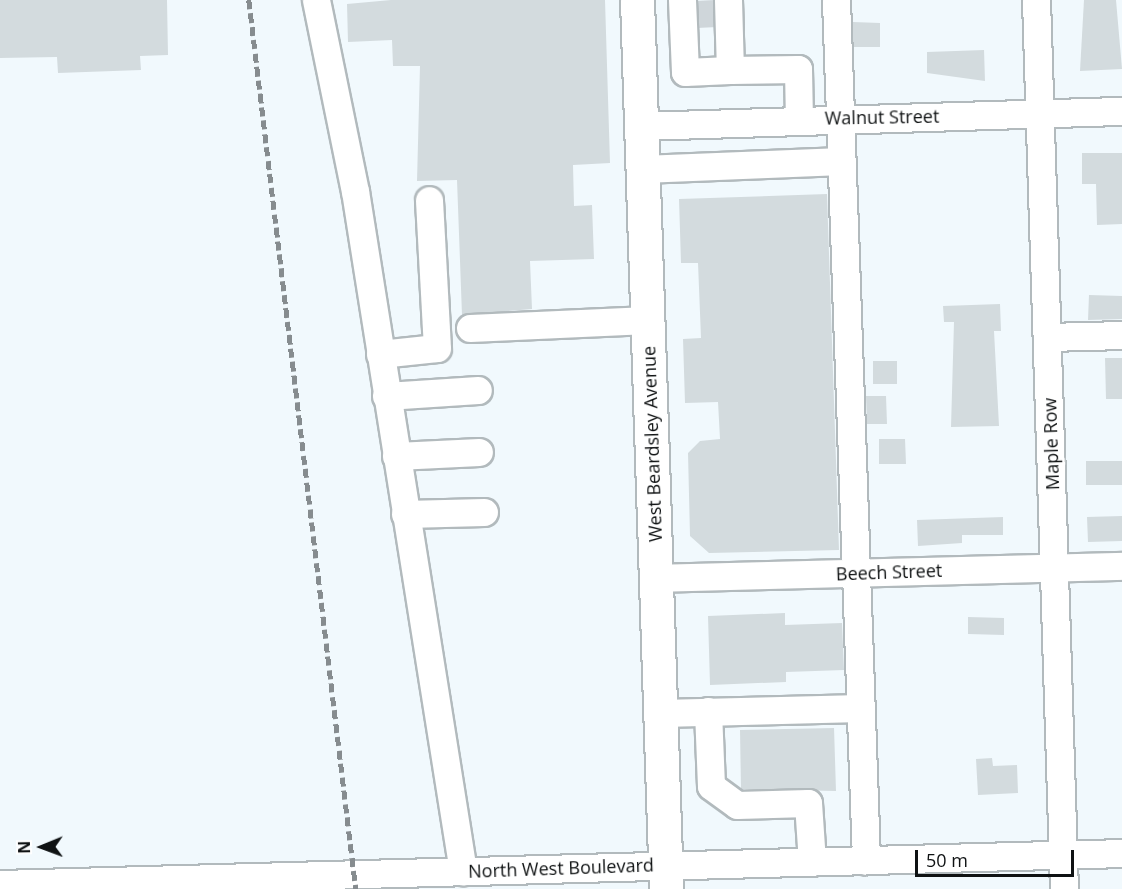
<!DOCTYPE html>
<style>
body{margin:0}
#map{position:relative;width:1122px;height:889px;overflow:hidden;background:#f1f9fd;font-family:"Open Sans",sans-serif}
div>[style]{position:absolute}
.building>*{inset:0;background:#d3dbde}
.minor-tunnel>*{height:27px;margin-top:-13.5px;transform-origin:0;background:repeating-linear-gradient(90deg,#cfd6da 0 27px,transparent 0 41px)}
.roads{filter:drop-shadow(2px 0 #b2babd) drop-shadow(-2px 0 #b2babd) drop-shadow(0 2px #b2babd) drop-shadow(0 -2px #b2babd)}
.minor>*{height:27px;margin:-13.5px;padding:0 13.5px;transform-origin:13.5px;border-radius:13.5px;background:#fff}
.major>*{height:33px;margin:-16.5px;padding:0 16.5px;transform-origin:16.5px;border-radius:16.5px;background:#fff}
.rail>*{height:4.5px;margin-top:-2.25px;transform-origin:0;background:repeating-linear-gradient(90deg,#868c8f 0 9px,transparent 0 13.5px)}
span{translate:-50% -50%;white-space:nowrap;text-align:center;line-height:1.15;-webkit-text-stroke:5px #fff;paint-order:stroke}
.street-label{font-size:18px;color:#0f1213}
.north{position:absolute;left:12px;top:817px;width:60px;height:60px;-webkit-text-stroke:4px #fff;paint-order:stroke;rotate:269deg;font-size:16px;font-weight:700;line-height:24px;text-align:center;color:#0f1213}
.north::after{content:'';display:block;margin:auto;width:21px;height:27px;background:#0f1213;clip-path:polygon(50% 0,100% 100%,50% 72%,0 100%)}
.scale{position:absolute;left:915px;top:850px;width:159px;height:27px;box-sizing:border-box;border:3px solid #0f1213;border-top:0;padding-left:8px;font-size:18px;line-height:21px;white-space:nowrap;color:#0f1213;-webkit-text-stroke:4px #fff;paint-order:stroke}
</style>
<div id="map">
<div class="building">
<i style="clip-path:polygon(0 0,167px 0,168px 55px,140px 56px,141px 70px,58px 73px,57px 57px,0 58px)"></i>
<i style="clip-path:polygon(391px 0,605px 0,610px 163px,573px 165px,574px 206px,592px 205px,594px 259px,530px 261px,532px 309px,462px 315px,457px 180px,417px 181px,420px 66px,393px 66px,392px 40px,348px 42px,347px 4px)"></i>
<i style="clip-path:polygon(1084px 0,1116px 0,1122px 69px,1080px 71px)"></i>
<i style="clip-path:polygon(853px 22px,880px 23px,880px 47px,853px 47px)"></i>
<i style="clip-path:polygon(984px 50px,985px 81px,927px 73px,927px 52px)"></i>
<i style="clip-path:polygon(1082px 153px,1122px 153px,1122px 224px,1097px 225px,1096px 184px,1082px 184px)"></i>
<i style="clip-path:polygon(827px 194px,839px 550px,709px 553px,690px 536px,688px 453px,700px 441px,720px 439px,718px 402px,685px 403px,683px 339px,701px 338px,698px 263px,681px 263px,679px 199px)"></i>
<i style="clip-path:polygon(1089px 295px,1122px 296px,1122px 319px,1088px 320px)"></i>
<i style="clip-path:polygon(1000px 304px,1001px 331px,994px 331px,999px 426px,951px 427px,954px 322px,944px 322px,943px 306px)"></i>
<i style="clip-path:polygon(1105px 358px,1122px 358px,1122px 399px,1106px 399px)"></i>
<i style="clip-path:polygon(873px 361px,897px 361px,897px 384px,873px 384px)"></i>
<i style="clip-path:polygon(866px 396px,886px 396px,887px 424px,867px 424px)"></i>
<i style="clip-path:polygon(879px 439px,905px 439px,906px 464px,879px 464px)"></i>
<i style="clip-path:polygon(1086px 461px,1122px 461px,1122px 485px,1086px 485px)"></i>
<i style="clip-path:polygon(1122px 516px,1122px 541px,1088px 542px,1087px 517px)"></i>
<i style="clip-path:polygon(1003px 517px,1003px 535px,962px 535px,962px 543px,918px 546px,917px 520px)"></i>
<i style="clip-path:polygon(785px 613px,785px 625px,842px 623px,844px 670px,786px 672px,786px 682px,710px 685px,708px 616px)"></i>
<i style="clip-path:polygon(968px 617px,1004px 618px,1004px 635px,968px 634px)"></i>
<i style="clip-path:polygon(834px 728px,836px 791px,741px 789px,740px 730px)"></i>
<i style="clip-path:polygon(992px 758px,993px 766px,1017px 765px,1018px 793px,978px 795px,976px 759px)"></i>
</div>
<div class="minor-tunnel">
<i style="left:696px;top:14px;width:21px;rotate:-3deg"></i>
</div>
<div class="roads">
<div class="minor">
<i style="left:316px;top:0;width:195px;rotate:78.5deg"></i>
<i style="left:355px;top:191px;width:689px;rotate:80.98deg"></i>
<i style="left:682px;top:0;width:72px;rotate:87.6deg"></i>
<i style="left:685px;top:72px;width:45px;rotate:-2.5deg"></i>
<i style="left:728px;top:0;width:70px;rotate:88.4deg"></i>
<i style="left:730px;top:70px;width:68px;rotate:-0.8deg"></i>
<i style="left:798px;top:69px;width:51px;rotate:88.9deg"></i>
<i style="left:836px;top:0;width:861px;rotate:88deg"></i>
<i style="left:1036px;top:0;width:889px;rotate:88.2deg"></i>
<i style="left:641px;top:126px;width:481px;rotate:-1.8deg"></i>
<i style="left:643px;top:169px;width:198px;rotate:-2.3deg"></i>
<i style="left:470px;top:328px;width:178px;rotate:-2.6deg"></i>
<i style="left:1047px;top:337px;width:75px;rotate:-1.5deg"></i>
<i style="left:380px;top:354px;width:57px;rotate:-6deg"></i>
<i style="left:437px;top:348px;width:148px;rotate:-93.1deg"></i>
<i style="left:386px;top:396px;width:92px;rotate:-3.7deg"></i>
<i style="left:396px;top:456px;width:83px;rotate:-2.8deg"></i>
<i style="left:405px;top:514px;width:79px;rotate:-1.5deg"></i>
<i style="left:656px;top:578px;width:466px;rotate:-1.5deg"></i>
<i style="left:708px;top:711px;width:75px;rotate:87.7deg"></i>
<i style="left:711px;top:786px;width:32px;rotate:36deg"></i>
<i style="left:737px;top:805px;width:71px;rotate:-1.6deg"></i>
<i style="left:808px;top:803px;width:59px;rotate:86.1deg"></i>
<i style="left:661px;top:713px;width:200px;rotate:-1.4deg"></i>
<i style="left:0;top:884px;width:1122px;rotate:-1.58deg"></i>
</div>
<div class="major">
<i style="left:637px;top:0;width:889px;rotate:88.13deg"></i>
</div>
</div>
<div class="rail">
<i style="left:249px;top:0;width:895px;rotate:83.14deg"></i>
</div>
<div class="street-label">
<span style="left:882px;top:117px;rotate:-1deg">Walnut Street</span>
<span style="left:652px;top:444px;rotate:-92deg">West Beardsley Avenue</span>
<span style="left:1051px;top:444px;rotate:-92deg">Maple Row</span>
<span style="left:889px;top:572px;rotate:-2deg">Beech Street</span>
<span style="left:561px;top:868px;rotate:-2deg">North West Boulevard</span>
</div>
<div class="north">N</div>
<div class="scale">50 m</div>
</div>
